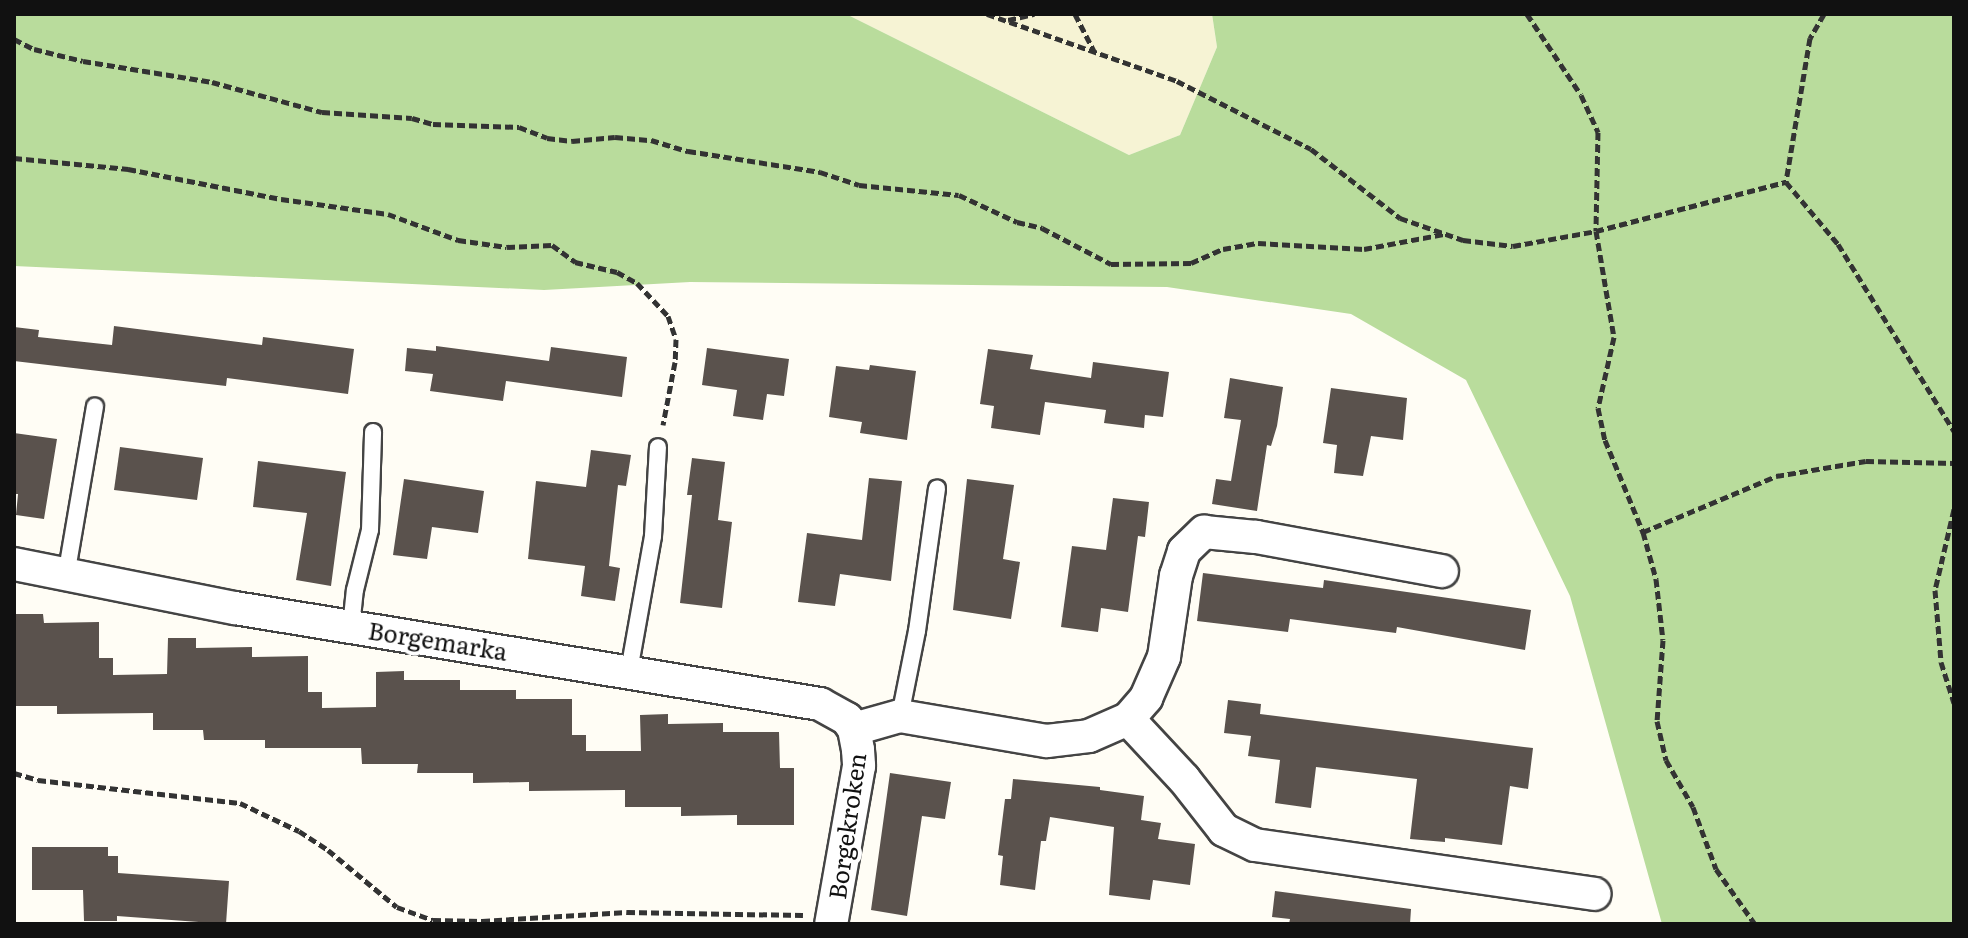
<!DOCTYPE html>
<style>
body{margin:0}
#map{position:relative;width:1968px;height:938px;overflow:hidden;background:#fffdf5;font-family:Literata,serif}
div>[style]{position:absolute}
.farmland>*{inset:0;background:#f6f3d4}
.forest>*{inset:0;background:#b9dc9c}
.building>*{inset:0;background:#5a524d}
.path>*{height:5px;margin-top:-2.5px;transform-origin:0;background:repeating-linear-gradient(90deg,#333 0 8px,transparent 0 12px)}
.roads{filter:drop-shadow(2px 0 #444) drop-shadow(-2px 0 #444) drop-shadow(0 2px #444) drop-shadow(0 -2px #444)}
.service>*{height:16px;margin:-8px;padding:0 8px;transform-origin:8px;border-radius:8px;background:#fff}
.minor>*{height:32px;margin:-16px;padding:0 16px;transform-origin:16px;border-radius:16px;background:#fff}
span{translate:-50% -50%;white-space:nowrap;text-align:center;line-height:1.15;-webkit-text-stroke:8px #fff;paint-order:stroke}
.street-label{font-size:24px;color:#111}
.frame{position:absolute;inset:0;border:16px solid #111;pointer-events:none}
</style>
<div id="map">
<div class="farmland">
<i style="clip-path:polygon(846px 14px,1212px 14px,1217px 47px,1180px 135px,1129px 155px)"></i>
</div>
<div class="forest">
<i style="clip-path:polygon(14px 14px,846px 14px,1129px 155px,1180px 135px,1217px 47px,1212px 14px,1954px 14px,1954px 924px,1662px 924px,1570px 596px,1466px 380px,1351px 314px,1167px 287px,690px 282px,544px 290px,14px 266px)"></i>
</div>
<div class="building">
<i style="clip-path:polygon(114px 326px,262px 345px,263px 337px,354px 349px,348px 394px,227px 378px,226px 386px,14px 361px,14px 327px,39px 330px,38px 337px,112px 345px)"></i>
<i style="clip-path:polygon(436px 346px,549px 361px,551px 347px,627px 357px,622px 397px,506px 381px,503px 401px,430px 391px,433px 374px,405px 371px,407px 348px,436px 351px)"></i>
<i style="clip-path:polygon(707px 348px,789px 359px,784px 396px,767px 394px,763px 420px,733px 416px,737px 390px,702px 385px)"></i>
<i style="clip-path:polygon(988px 349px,1033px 355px,1030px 369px,1091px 378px,1093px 362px,1169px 372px,1163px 417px,1145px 415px,1144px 428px,1104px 423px,1106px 410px,1045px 402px,1040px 435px,991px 428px,994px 406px,980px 404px)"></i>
<i style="clip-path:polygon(870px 365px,916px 371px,907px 440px,860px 433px,862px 422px,829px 417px,836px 366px,869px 370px)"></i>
<i style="clip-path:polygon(1230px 378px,1283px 387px,1277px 426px,1271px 446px,1267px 445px,1257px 511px,1212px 504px,1216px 479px,1231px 481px,1241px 420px,1224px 418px)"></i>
<i style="clip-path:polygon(1331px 388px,1407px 398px,1403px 440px,1371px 436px,1363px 476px,1334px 473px,1337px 445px,1323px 443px)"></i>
<i style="clip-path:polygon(14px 433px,57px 439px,44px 519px,16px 515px,18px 494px,14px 494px)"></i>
<i style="clip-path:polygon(120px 447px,203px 458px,197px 500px,114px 490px)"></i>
<i style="clip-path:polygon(591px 450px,631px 455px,626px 486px,618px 485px,609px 566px,620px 568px,615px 601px,581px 596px,585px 566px,528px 559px,536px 481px,586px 487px)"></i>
<i style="clip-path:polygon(692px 458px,725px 462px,718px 520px,732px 522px,722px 608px,680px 603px,692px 495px,687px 495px)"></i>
<i style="clip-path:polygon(258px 461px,346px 472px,331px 586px,296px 580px,307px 513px,253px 507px)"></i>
<i style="clip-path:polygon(869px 478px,902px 481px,891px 581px,840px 574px,835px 606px,798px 602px,807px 533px,862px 540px)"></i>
<i style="clip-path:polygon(404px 479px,484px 491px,478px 533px,432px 527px,427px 559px,393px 555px)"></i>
<i style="clip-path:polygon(967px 479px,1014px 485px,1003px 559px,1020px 562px,1011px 619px,953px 610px)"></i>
<i style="clip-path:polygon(1113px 498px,1149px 502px,1145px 537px,1138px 536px,1128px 612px,1101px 608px,1098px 632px,1061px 627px,1072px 546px,1106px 550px)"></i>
<i style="clip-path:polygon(1203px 573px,1323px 588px,1324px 580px,1531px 610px,1525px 650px,1397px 627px,1396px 633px,1290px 619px,1288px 632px,1197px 621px)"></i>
<i style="clip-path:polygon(14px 614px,43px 614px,44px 623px,99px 622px,99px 658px,113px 658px,113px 675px,167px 674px,168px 638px,196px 638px,196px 648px,252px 647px,252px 657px,308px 656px,308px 692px,322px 692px,322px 708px,376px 707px,376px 672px,404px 671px,404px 680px,460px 680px,460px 690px,516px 690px,516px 699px,572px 699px,572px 735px,586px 735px,586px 751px,641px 751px,640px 715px,668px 714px,668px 724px,723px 723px,723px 732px,779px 732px,780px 768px,794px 768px,794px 825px,737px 825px,737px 815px,681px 816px,681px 807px,625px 807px,625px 790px,529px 791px,529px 782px,473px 783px,473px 773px,417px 773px,418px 764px,362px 764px,361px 748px,265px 748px,265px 740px,204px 740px,203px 730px,153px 730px,153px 713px,57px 714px,57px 706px,14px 706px)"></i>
<i style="clip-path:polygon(1228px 700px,1261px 704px,1260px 714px,1533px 748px,1528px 789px,1510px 786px,1502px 845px,1445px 838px,1445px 842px,1410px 839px,1417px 779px,1316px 767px,1311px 808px,1275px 803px,1280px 760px,1248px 756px,1251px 736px,1224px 733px)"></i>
<i style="clip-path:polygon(890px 773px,951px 782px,945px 819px,922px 816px,907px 916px,871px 910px)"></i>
<i style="clip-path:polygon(1013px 779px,1100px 787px,1100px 790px,1144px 796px,1141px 820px,1161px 823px,1158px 839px,1195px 844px,1190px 885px,1153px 880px,1150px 900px,1109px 895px,1114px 827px,1050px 817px,1046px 841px,1041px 841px,1035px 890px,1000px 885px,1003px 856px,998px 855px,1005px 799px,1011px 799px)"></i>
<i style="clip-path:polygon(32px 847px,108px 847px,108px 856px,118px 856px,118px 873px,229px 881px,226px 924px,117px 916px,117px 921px,84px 921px,83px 890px,32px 890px)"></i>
<i style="clip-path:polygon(1275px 891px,1411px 909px,1410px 924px,1289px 924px,1290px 919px,1272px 917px)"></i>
</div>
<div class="path">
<i style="left:987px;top:14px;width:201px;rotate:19.4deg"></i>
<i style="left:1177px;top:81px;width:150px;rotate:26.9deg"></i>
<i style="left:1311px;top:149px;width:113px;rotate:37.8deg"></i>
<i style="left:1400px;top:218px;width:67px;rotate:19.2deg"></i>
<i style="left:1463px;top:240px;width:50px;rotate:6.8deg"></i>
<i style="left:1513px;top:246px;width:84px;rotate:-10.2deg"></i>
<i style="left:1596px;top:231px;width:196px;rotate:-14.5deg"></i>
<i style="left:1075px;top:14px;width:42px;rotate:62.8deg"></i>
<i style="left:1527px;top:14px;width:97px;rotate:56.3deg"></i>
<i style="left:1581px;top:95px;width:41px;rotate:65.3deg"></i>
<i style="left:1598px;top:132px;width:99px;rotate:91.2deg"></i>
<i style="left:1596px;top:231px;width:108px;rotate:80.4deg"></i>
<i style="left:1614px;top:337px;width:73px;rotate:102.7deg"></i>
<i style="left:1598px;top:408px;width:33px;rotate:78deg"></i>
<i style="left:1605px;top:440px;width:100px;rotate:67.6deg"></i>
<i style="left:1643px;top:532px;width:49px;rotate:74.5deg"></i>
<i style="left:1656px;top:579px;width:61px;rotate:83.5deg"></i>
<i style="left:1663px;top:640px;width:81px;rotate:94.2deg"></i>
<i style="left:1657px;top:721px;width:40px;rotate:77deg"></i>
<i style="left:1666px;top:760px;width:54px;rotate:60.1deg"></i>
<i style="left:1693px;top:807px;width:66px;rotate:69.6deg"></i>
<i style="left:1716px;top:869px;width:67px;rotate:54.7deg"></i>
<i style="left:1824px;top:14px;width:28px;rotate:120deg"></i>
<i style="left:1810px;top:38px;width:146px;rotate:99.5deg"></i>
<i style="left:1786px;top:182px;width:81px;rotate:50deg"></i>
<i style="left:1838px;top:244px;width:220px;rotate:58.2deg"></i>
<i style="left:1008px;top:20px;width:27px;rotate:-13deg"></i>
<i style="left:14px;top:39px;width:22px;rotate:27deg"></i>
<i style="left:34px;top:49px;width:50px;rotate:13.8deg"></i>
<i style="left:83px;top:61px;width:131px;rotate:9.2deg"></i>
<i style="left:212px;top:82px;width:114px;rotate:15.3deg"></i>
<i style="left:322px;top:112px;width:90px;rotate:3.8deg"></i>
<i style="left:412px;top:118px;width:22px;rotate:16deg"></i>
<i style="left:433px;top:124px;width:86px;rotate:2deg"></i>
<i style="left:519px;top:127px;width:30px;rotate:21deg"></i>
<i style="left:547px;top:138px;width:25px;rotate:7deg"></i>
<i style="left:572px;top:141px;width:43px;rotate:-5.3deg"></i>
<i style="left:615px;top:137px;width:36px;rotate:5deg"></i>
<i style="left:651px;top:140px;width:39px;rotate:17deg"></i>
<i style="left:688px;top:151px;width:134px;rotate:9deg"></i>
<i style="left:820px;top:172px;width:41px;rotate:18.4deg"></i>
<i style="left:859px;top:185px;width:100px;rotate:5.7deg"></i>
<i style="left:959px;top:195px;width:64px;rotate:25deg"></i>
<i style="left:1017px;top:222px;width:26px;rotate:13deg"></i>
<i style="left:1042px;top:228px;width:78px;rotate:27.6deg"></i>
<i style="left:1111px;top:264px;width:80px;rotate:-0.7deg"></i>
<i style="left:1191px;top:263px;width:35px;rotate:-24deg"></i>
<i style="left:1223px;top:249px;width:36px;rotate:-10deg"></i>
<i style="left:1258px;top:243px;width:106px;rotate:3.2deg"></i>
<i style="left:1364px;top:249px;width:81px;rotate:-10.6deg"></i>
<i style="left:14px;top:158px;width:115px;rotate:5.5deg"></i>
<i style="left:128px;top:169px;width:156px;rotate:11.1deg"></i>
<i style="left:281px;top:199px;width:108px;rotate:8deg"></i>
<i style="left:388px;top:214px;width:75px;rotate:20.4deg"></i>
<i style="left:458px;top:240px;width:49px;rotate:8.1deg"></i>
<i style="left:507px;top:247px;width:45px;rotate:-2.5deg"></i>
<i style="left:552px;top:245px;width:29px;rotate:36deg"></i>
<i style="left:575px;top:262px;width:43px;rotate:13.4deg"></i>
<i style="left:617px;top:272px;width:23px;rotate:29deg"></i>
<i style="left:637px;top:283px;width:45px;rotate:46.8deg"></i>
<i style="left:668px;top:316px;width:24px;rotate:71deg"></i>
<i style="left:676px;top:339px;width:23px;rotate:92deg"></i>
<i style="left:675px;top:362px;width:64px;rotate:100.8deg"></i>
<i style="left:1954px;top:509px;width:83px;rotate:103.2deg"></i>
<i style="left:1935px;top:590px;width:72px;rotate:85.2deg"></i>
<i style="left:1941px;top:662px;width:43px;rotate:72.4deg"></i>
<i style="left:1643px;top:532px;width:144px;rotate:-22.8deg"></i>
<i style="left:1776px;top:476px;width:91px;rotate:-9.5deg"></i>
<i style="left:1866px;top:461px;width:88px;rotate:1.3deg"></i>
<i style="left:14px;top:773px;width:25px;rotate:16deg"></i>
<i style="left:38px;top:780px;width:203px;rotate:6.5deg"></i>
<i style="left:240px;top:803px;width:65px;rotate:25.4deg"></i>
<i style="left:299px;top:831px;width:35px;rotate:33deg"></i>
<i style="left:328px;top:850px;width:89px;rotate:39.6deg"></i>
<i style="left:397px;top:907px;width:38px;rotate:20deg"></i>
<i style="left:433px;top:920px;width:49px;rotate:1.2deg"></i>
<i style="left:482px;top:921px;width:145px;rotate:-3.6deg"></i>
<i style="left:627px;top:912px;width:176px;rotate:1deg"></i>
</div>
<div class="roads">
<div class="service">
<i style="left:66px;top:576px;width:172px;rotate:-80.3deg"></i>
<i style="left:351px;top:627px;width:37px;rotate:-84deg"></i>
<i style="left:355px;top:590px;width:62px;rotate:-76deg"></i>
<i style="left:370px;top:530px;width:98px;rotate:-88.2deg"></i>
<i style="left:629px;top:671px;width:137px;rotate:-79.9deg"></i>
<i style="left:653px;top:536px;width:89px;rotate:-86.8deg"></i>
<i style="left:900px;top:716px;width:87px;rotate:-78.7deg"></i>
<i style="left:917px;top:631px;width:144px;rotate:-82deg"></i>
</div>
<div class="minor">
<i style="left:14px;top:564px;width:225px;rotate:11.3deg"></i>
<i style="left:235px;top:608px;width:593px;rotate:9.32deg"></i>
<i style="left:820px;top:704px;width:31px;rotate:29deg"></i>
<i style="left:847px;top:719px;width:12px;rotate:55deg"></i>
<i style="left:854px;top:729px;width:21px;rotate:79deg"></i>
<i style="left:858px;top:750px;width:16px;rotate:86deg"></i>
<i style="left:859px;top:766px;width:160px;rotate:100deg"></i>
<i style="left:1128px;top:719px;width:82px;rotate:47deg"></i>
<i style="left:1184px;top:779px;width:65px;rotate:51.9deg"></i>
<i style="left:1224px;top:830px;width:34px;rotate:26deg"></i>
<i style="left:1255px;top:845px;width:343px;rotate:8.2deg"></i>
<i style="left:854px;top:729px;width:48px;rotate:-15.8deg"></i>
<i style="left:900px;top:716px;width:149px;rotate:9.7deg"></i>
<i style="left:1047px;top:741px;width:42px;rotate:-6.8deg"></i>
<i style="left:1089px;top:736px;width:43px;rotate:-23.6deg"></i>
<i style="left:1128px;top:719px;width:28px;rotate:-49deg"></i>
<i style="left:1146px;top:698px;width:45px;rotate:-66.3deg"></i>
<i style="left:1164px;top:657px;width:82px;rotate:-81.6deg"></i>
<i style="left:1176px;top:576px;width:26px;rotate:-72deg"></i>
<i style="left:1184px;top:551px;width:28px;rotate:-44deg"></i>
<i style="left:1204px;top:532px;width:52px;rotate:5.5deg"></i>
<i style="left:1256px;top:537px;width:189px;rotate:10.4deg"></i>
</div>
</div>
<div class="street-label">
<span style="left:438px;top:640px;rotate:9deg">Borgemarka</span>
<span style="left:846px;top:826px;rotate:-82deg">Borgekroken</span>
</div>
<div class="frame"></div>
</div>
